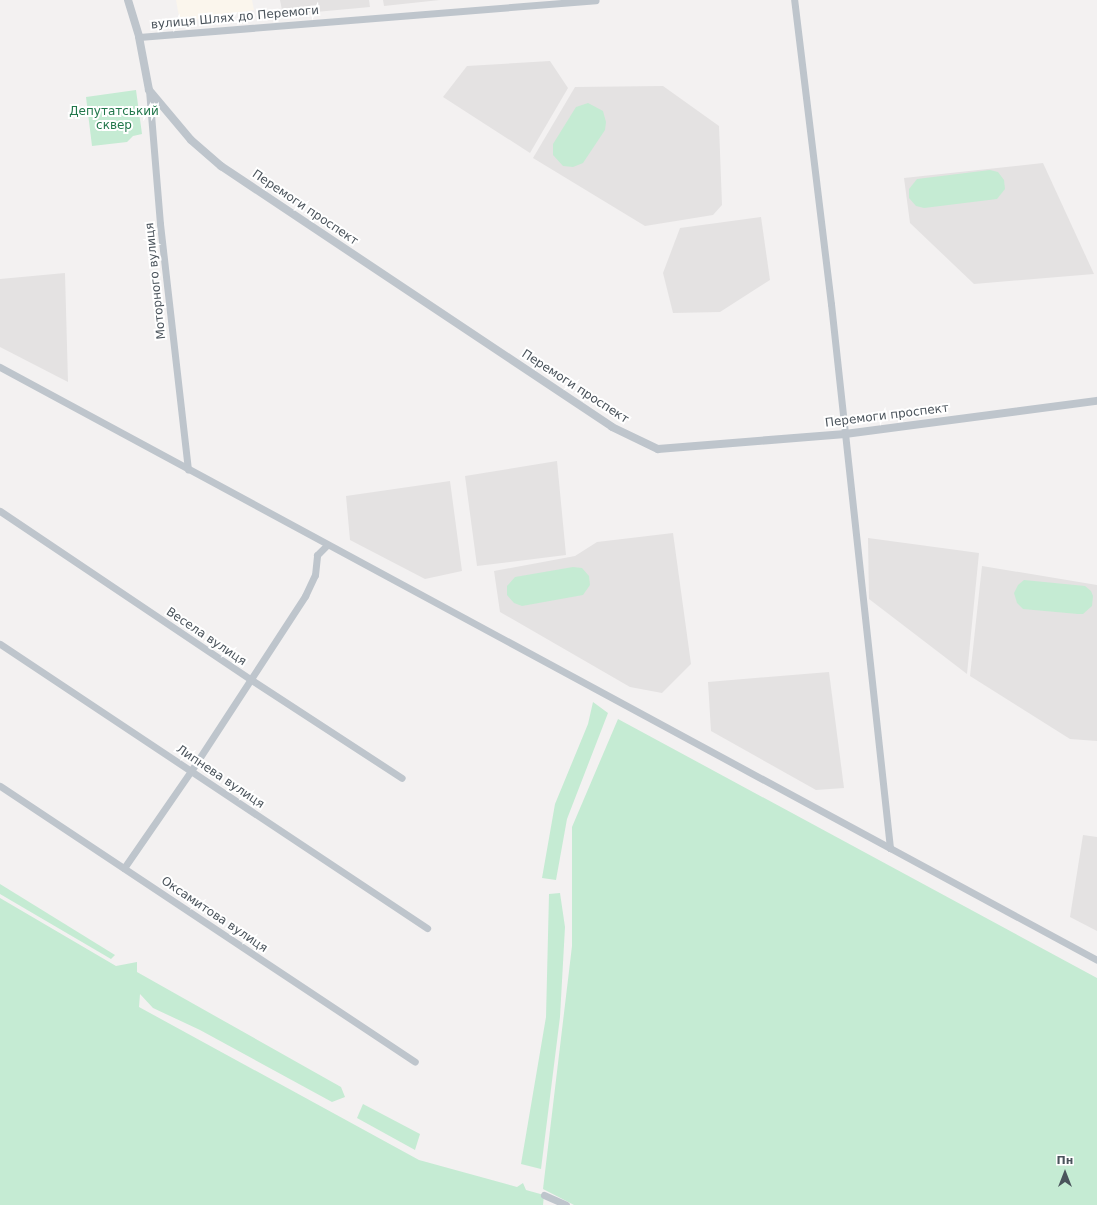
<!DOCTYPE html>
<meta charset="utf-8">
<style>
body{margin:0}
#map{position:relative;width:1097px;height:1205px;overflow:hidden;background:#f3f1f1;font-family:"DejaVu Sans",sans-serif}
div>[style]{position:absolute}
.commercial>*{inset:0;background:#fbf6ed}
.education>*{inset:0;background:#e4e2e2}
.green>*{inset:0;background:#c5ebd3}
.minor>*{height:7px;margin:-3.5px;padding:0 3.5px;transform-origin:3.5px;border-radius:3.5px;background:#bec5cc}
.tertiary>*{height:8px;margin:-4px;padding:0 4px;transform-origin:4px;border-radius:4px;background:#bec5cc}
span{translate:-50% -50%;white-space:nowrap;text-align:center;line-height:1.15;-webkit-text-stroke:4px #fff;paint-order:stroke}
.street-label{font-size:12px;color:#4b545c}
.park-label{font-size:12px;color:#22774b}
.north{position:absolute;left:1045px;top:1153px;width:40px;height:40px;-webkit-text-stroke:3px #fff;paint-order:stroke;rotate:0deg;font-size:11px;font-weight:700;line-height:16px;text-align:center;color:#4b545c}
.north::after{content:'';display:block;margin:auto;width:14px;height:18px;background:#4b545c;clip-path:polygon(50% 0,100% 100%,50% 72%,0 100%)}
</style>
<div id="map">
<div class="commercial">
<i style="clip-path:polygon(176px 0,252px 0,254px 10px,180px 22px)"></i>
</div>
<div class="education">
<i style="clip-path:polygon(280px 0,369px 0,370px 7px,283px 15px)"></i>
<i style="clip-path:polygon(383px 0,440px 0,384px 6px)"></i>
<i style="clip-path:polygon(550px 61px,568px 88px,530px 153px,443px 97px,467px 66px)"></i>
<i style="clip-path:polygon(663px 86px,719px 126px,722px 205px,713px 215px,645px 226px,533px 158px,575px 87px)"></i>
<i style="clip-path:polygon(1043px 163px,1094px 274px,974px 284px,910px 223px,904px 178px)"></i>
<i style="clip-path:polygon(761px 217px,770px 280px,720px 312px,673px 313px,663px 273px,680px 228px)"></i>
<i style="clip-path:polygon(65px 273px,68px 382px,0 347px,0 279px)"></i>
<i style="clip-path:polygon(557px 461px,566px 555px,477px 566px,465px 476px)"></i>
<i style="clip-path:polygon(450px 481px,462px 571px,425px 579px,350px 540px,346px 496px)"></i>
<i style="clip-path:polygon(673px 533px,691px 664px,662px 693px,630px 687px,500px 612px,494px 571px,575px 556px,597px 542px)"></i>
<i style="clip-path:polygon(868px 538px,979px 553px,967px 674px,869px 599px)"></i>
<i style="clip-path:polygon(982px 566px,1097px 585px,1097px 741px,1070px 739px,970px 676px)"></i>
<i style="clip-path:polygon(829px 672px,844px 788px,816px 790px,711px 731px,708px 682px)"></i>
<i style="clip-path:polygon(1083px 835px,1097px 837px,1097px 931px,1070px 917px)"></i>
</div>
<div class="green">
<i style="clip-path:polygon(136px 90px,142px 134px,133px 136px,127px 142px,92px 146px,86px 97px)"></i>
<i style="clip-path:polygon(588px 103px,603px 111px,606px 122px,605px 130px,583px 163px,573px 167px,563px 166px,553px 155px,553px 144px,576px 107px)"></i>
<i style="clip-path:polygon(990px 170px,998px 172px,1004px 180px,1005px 189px,997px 199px,924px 208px,916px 206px,909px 198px,909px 189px,917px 179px)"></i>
<i style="clip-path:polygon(573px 567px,582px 568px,589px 576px,590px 585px,583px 595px,522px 606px,514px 603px,507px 595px,507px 586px,515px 577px)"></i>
<i style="clip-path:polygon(1024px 580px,1085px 586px,1091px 591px,1093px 596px,1092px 606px,1083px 614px,1078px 614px,1023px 609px,1017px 603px,1014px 593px,1018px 585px)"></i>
<i style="clip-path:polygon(593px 702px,608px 713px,567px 819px,556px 880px,542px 878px,555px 804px,588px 724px)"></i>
<i style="clip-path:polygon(618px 719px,1097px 978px,1097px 1205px,574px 1205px,543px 1189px,572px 946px,572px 827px)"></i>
<i style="clip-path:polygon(0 884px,115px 955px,111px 959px,0 894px)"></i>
<i style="clip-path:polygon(560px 893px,565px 927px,560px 1017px,541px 1169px,521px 1164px,546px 1017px,549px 894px)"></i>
<i style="clip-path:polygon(0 898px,116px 966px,137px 962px,137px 972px,341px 1087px,345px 1097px,332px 1102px,200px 1030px,153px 1008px,140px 994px,139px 1007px,419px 1160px,517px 1187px,523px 1183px,526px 1190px,544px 1195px,543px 1205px,0 1205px)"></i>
<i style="clip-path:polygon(363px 1104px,420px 1134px,415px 1150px,357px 1118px)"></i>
</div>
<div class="minor">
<i style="left:139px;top:37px;width:458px;rotate:-4.6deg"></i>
<i style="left:149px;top:90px;width:134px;rotate:85.3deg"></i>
<i style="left:160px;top:224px;width:247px;rotate:83.5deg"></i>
<i style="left:0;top:367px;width:1012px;rotate:28.39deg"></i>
<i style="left:890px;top:848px;width:547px;rotate:-96.19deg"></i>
<i style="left:831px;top:304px;width:306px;rotate:-96.9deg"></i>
<i style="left:0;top:511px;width:301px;rotate:33.9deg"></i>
<i style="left:250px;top:679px;width:181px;rotate:33.1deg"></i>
<i style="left:0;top:644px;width:513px;rotate:33.63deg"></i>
<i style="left:0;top:786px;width:498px;rotate:33.6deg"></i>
<i style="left:890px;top:848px;width:235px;rotate:28.4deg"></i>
<i style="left:124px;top:868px;width:118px;rotate:-55.4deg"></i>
<i style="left:191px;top:771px;width:209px;rotate:-56.9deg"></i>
<i style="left:305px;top:596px;width:23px;rotate:-65deg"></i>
<i style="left:315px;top:575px;width:20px;rotate:-84deg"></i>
<i style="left:317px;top:555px;width:14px;rotate:-45deg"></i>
<i style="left:544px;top:1195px;width:24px;rotate:24deg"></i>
</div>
<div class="tertiary">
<i style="left:128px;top:0;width:39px;rotate:73deg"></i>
<i style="left:139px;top:37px;width:54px;rotate:79.3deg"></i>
<i style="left:149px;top:90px;width:65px;rotate:50deg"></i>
<i style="left:191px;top:140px;width:40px;rotate:41deg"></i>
<i style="left:221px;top:166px;width:470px;rotate:33.7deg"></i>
<i style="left:612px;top:427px;width:51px;rotate:25.6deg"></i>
<i style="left:658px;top:449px;width:188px;rotate:-4.6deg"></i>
<i style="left:845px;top:434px;width:254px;rotate:-7.5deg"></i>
</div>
<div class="street-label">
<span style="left:235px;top:18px;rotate:-5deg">вулиця Шлях до Перемоги</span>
<span style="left:305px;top:208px;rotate:34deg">Перемоги проспект</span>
<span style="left:156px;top:281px;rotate:-96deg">Моторного вулиця</span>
<span style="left:575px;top:387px;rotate:33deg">Перемоги проспект</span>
<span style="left:887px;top:416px;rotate:-7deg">Перемоги проспект</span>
<span style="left:206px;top:637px;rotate:34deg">Весела вулиця</span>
<span style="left:220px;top:777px;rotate:34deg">Липнева вулиця</span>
<span style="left:214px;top:915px;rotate:34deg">Оксамитова вулиця</span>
</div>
<div class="park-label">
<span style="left:114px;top:119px">Депутатський<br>сквер</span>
</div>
<div class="north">Пн</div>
</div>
